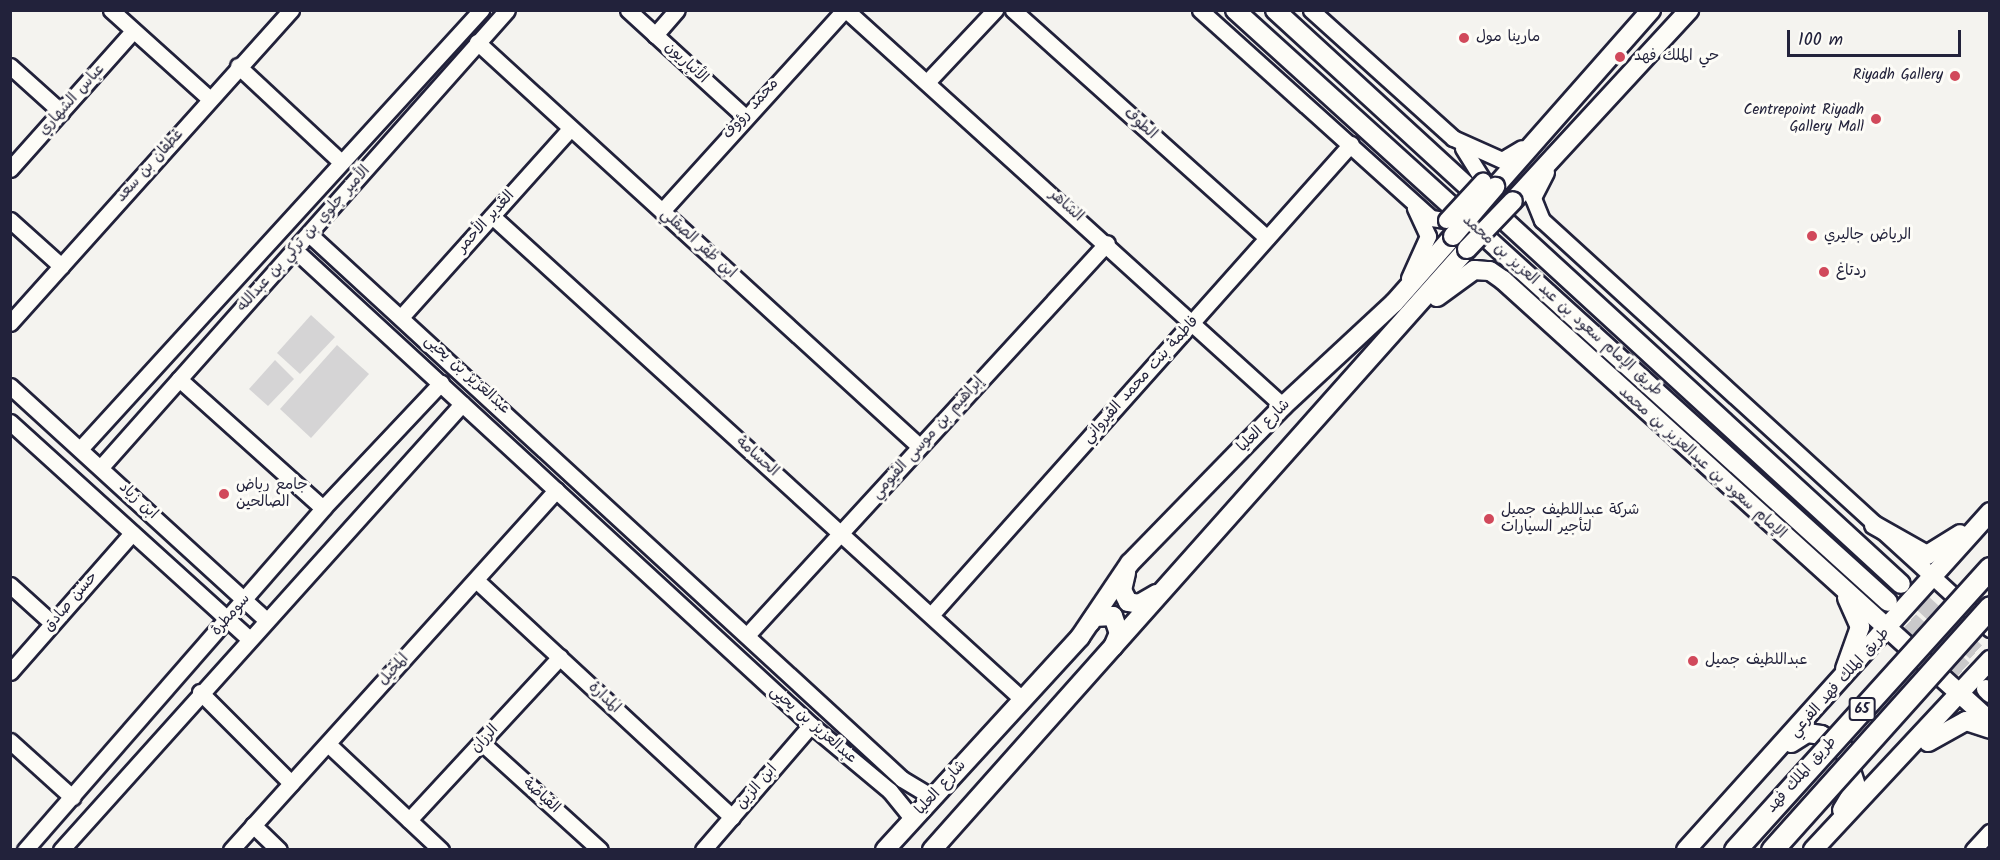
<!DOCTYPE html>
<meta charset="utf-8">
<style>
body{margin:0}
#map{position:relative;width:2000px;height:860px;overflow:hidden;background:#f4f3ef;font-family:Kalam,"Playpen Sans Arabic",sans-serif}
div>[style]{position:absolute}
.green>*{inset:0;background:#d5d4d5}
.major-tunnel>*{height:18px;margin-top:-9px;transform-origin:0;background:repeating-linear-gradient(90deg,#cac9cb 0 18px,transparent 0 27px)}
.roads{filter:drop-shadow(2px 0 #22223b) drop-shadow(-2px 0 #22223b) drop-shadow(0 2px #22223b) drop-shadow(0 -2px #22223b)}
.minor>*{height:15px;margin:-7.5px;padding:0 7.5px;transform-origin:7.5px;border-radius:7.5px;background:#fdfcf7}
.major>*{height:18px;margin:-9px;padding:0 9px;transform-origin:9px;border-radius:9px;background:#fdfcf7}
.bridges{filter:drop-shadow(2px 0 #22223b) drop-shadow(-2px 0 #22223b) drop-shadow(0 2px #22223b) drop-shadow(0 -2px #22223b)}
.minor-bridge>*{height:15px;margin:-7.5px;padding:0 7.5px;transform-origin:7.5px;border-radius:7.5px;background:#fdfcf7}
.major-bridge>*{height:18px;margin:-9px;padding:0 9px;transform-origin:9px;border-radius:9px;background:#fdfcf7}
.highway-bridge>*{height:21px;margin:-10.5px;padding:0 10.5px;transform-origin:10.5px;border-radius:10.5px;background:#fdfcf7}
.dots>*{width:16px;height:16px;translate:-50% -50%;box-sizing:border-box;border:3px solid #fdfcf7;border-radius:50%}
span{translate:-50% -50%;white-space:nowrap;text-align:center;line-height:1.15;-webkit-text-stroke:6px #fdfcf7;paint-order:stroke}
.shield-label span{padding:2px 4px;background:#fdfcf7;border:2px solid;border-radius:4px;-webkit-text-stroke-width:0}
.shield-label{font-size:14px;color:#22223b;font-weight:700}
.poi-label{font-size:15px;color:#22223b}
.left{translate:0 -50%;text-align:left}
.right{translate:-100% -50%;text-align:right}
.street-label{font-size:15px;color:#22223b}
.frame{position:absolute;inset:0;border:12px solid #22223b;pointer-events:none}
.scale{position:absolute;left:1787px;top:30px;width:174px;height:27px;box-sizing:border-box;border:3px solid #22223b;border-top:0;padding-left:8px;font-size:18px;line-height:21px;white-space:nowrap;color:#22223b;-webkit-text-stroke:4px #fdfcf7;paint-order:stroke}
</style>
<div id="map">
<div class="green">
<i style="clip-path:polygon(311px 315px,335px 337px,300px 374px,277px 353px)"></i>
<i style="clip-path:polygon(337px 345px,369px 374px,311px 438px,280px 409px)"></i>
<i style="clip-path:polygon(275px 360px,294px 379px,268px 406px,249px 389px)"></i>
</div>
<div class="major-tunnel">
<i style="left:1903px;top:585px;width:118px;rotate:42.6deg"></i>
<i style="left:1890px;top:603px;width:125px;rotate:42.1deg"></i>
</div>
<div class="roads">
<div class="minor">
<i style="left:111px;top:10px;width:133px;rotate:42deg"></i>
<i style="left:628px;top:10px;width:156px;rotate:42.4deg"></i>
<i style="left:846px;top:10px;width:590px;rotate:42.18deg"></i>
<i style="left:1013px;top:10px;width:341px;rotate:41.9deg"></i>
<i style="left:1200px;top:10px;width:311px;rotate:42deg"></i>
<i style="left:1431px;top:218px;width:15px;rotate:8deg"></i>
<i style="left:1311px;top:10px;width:191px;rotate:42deg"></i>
<i style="left:1453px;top:138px;width:54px;rotate:24.2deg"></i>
<i style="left:1502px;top:160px;width:23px;rotate:-31deg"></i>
<i style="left:655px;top:35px;width:33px;rotate:-49deg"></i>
<i style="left:477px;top:42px;width:599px;rotate:42.43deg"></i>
<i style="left:10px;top:66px;width:69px;rotate:42deg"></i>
<i style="left:238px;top:66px;width:141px;rotate:43deg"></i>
<i style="left:928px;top:81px;width:98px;rotate:-46.7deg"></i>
<i style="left:1463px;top:148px;width:38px;rotate:58deg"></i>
<i style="left:10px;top:169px;width:185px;rotate:-48.3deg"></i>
<i style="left:1546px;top:172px;width:29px;rotate:117deg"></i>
<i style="left:1533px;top:198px;width:24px;rotate:68deg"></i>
<i style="left:1542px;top:220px;width:607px;rotate:42.39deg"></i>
<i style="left:662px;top:211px;width:271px;rotate:-47.8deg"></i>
<i style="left:492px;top:216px;width:717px;rotate:42.34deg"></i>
<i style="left:10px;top:220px;width:69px;rotate:42deg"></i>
<i style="left:309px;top:234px;width:805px;rotate:42.58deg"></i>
<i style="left:902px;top:779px;width:35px;rotate:31deg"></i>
<i style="left:296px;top:251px;width:700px;rotate:42.63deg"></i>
<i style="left:811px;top:725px;width:103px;rotate:39.9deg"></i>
<i style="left:890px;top:791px;width:36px;rotate:51deg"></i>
<i style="left:1409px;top:278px;width:46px;rotate:-65.7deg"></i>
<i style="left:1428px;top:236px;width:31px;rotate:-115deg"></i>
<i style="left:402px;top:316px;width:251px;rotate:-48.1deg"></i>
<i style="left:10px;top:323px;width:421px;rotate:-48.1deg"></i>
<i style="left:179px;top:379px;width:193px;rotate:41.9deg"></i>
<i style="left:10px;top:386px;width:344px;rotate:42.4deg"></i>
<i style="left:10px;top:422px;width:321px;rotate:42.2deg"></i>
<i style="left:80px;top:449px;width:595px;rotate:-47.59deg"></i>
<i style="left:101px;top:467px;width:611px;rotate:-48.38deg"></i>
<i style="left:476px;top:580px;width:349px;rotate:42.8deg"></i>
<i style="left:10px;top:585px;width:57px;rotate:42.1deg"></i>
<i style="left:931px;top:615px;width:631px;rotate:-48.28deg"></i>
<i style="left:749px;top:633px;width:529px;rotate:-47.45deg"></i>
<i style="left:10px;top:672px;width:185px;rotate:-48.7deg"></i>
<i style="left:200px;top:692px;width:129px;rotate:45deg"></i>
<i style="left:10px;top:741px;width:84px;rotate:42.1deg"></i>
<i style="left:482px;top:743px;width:159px;rotate:42.2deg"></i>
<i style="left:328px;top:744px;width:155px;rotate:43.2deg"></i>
<i style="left:409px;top:820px;width:222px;rotate:-47.2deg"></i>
<i style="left:253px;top:825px;width:36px;rotate:44deg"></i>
<i style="left:25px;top:850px;width:454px;rotate:-48.9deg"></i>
<i style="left:323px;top:508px;width:172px;rotate:-46.7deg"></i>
<i style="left:61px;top:850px;width:600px;rotate:-48.04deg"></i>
<i style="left:231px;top:850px;width:485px;rotate:-47.9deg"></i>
<i style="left:703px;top:850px;width:165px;rotate:-49.2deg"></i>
<i style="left:1973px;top:850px;width:25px;rotate:-47deg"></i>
</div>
<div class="major">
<i style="left:1235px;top:10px;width:881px;rotate:42.19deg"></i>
<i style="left:1275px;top:10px;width:849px;rotate:42.52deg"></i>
<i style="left:1495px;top:187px;width:236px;rotate:-48.6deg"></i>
<i style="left:1513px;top:201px;width:260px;rotate:-47.3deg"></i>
<i style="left:1437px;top:297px;width:46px;rotate:-36.1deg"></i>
<i style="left:1474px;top:270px;width:16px;rotate:4deg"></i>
<i style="left:1490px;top:271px;width:16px;rotate:35deg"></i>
<i style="left:1503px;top:280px;width:657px;rotate:42.16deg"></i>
<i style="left:1874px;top:525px;width:61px;rotate:29.5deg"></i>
<i style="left:1927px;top:555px;width:39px;rotate:-32deg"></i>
<i style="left:1126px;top:573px;width:17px;rotate:103deg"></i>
<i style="left:1122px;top:590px;width:13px;rotate:63deg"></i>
<i style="left:1128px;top:602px;width:11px;rotate:10deg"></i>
<i style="left:1139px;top:604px;width:20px;rotate:-30deg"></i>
<i style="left:1090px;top:623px;width:7px;rotate:-56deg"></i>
<i style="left:1094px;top:617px;width:19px;rotate:-3deg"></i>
<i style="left:1113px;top:616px;width:18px;rotate:71deg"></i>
<i style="left:1119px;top:633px;width:15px;rotate:113deg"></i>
<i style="left:1845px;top:669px;width:45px;rotate:-70.3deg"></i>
<i style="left:1860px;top:627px;width:32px;rotate:-114deg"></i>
<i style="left:1986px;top:689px;width:6px;rotate:45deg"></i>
<i style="left:1928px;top:742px;width:43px;rotate:-28.9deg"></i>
<i style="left:1966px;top:721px;width:25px;rotate:18deg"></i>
<i style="left:1791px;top:743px;width:19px;rotate:-32deg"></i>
<i style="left:1807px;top:733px;width:14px;rotate:8deg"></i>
<i style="left:1821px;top:735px;width:27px;rotate:31deg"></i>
<i style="left:1844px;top:749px;width:40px;rotate:72deg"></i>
<i style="left:1856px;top:787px;width:27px;rotate:121deg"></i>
<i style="left:885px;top:850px;width:289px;rotate:-47.5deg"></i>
<i style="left:1080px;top:637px;width:89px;rotate:-56deg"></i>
<i style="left:1130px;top:563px;width:219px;rotate:-45.7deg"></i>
<i style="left:1283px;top:406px;width:151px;rotate:-42.9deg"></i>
<i style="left:1394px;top:303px;width:89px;rotate:-48.6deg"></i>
<i style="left:932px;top:850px;width:805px;rotate:-48.33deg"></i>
<i style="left:1686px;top:850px;width:455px;rotate:-48deg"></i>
<i style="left:1813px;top:850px;width:260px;rotate:-47deg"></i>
</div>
</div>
<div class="bridges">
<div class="minor-bridge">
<i style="left:1446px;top:220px;width:54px;rotate:-47.2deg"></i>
</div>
<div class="major-bridge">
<i style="left:1453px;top:236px;width:65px;rotate:-49.4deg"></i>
<i style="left:1467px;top:249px;width:66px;rotate:-46.2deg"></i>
</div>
<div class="highway-bridge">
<i style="left:1735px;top:850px;width:380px;rotate:-47.9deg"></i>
<i style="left:1772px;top:850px;width:326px;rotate:-48.1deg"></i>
</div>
</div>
<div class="dots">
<i style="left:1464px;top:38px;background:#d1495b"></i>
<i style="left:1620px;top:57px;background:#d1495b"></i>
<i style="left:1955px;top:76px;background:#d1495b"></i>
<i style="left:1876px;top:119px;background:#d1495b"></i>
<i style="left:1812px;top:236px;background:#d1495b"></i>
<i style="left:1824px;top:272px;background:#d1495b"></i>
<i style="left:224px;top:494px;background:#d1495b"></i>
<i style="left:1489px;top:519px;background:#d1495b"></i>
<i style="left:1693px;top:661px;background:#d1495b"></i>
</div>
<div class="shield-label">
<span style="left:1862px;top:709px">65</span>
</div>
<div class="poi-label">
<span class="left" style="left:1476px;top:38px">مارينا مول</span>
<span class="left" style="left:1634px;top:57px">حي الملك فهد</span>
<span class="right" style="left:1943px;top:76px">Riyadh Gallery</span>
<span class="right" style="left:1864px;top:119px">Centrepoint Riyadh<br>Gallery Mall</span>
<span class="left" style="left:1824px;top:236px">الرياض جاليري</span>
<span class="left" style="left:1836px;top:272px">ردتاغ</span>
<span class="left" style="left:236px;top:494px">جامع رياض<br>الصالحين</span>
<span class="left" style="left:1501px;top:519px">شركة عبداللطيف جميل<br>لتأجير السيارات</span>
<span class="left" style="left:1705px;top:661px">عبداللطيف جميل</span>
</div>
<div class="street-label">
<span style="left:686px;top:63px;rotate:43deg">الأنباريون</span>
<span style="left:72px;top:100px;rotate:-48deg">عباس الشهاري</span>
<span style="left:751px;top:109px;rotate:-48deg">محمد رؤوف</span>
<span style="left:1140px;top:124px;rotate:42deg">الطوف</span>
<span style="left:150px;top:166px;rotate:-48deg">غطفان بن سعد</span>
<span style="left:1066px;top:206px;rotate:42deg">الشاهر</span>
<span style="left:486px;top:222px;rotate:-48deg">الغدير الأحمر</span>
<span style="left:304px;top:239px;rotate:-48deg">الأمير جلوي بن تركي بن عبدالله</span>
<span style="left:698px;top:244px;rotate:42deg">ابن ظفر الصقلي</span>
<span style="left:1562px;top:306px;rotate:42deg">طريق الإمام سعود بن عبد العزيز بن محمد</span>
<span style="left:467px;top:375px;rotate:42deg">عبدالعزيز بن يحيى</span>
<span style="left:1141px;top:380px;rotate:-48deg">فاطمة بنت محمد القيرواني</span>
<span style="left:1264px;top:426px;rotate:-45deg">شارع العليا</span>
<span style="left:928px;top:438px;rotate:-48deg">إبراهيم بن موسى الفيومي</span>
<span style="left:757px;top:457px;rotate:42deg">الحسامة</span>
<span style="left:1702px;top:463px;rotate:42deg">الإمام سعود بن عبدالعزيز بن محمد</span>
<span style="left:138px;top:501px;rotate:43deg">ابن زياد</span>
<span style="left:71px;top:602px;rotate:-49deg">حسن صادق</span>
<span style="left:231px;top:615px;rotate:-49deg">سومطرة</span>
<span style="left:394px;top:670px;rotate:-48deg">المخيل</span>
<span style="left:1840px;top:683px;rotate:-48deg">طريق الملك فهد الفرعي</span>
<span style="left:604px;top:698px;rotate:43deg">المدارة</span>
<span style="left:813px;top:725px;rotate:41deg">عبدالعزيز بن يحيى</span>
<span style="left:485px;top:739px;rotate:-47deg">الرزان</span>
<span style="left:1802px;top:775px;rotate:-48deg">طريق الملك فهد</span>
<span style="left:757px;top:787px;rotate:-49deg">ابن الزين</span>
<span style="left:941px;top:788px;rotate:-48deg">شارع العليا</span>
<span style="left:541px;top:796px;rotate:42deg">الفياضة</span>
</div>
<div class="frame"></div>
<div class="scale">100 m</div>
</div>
